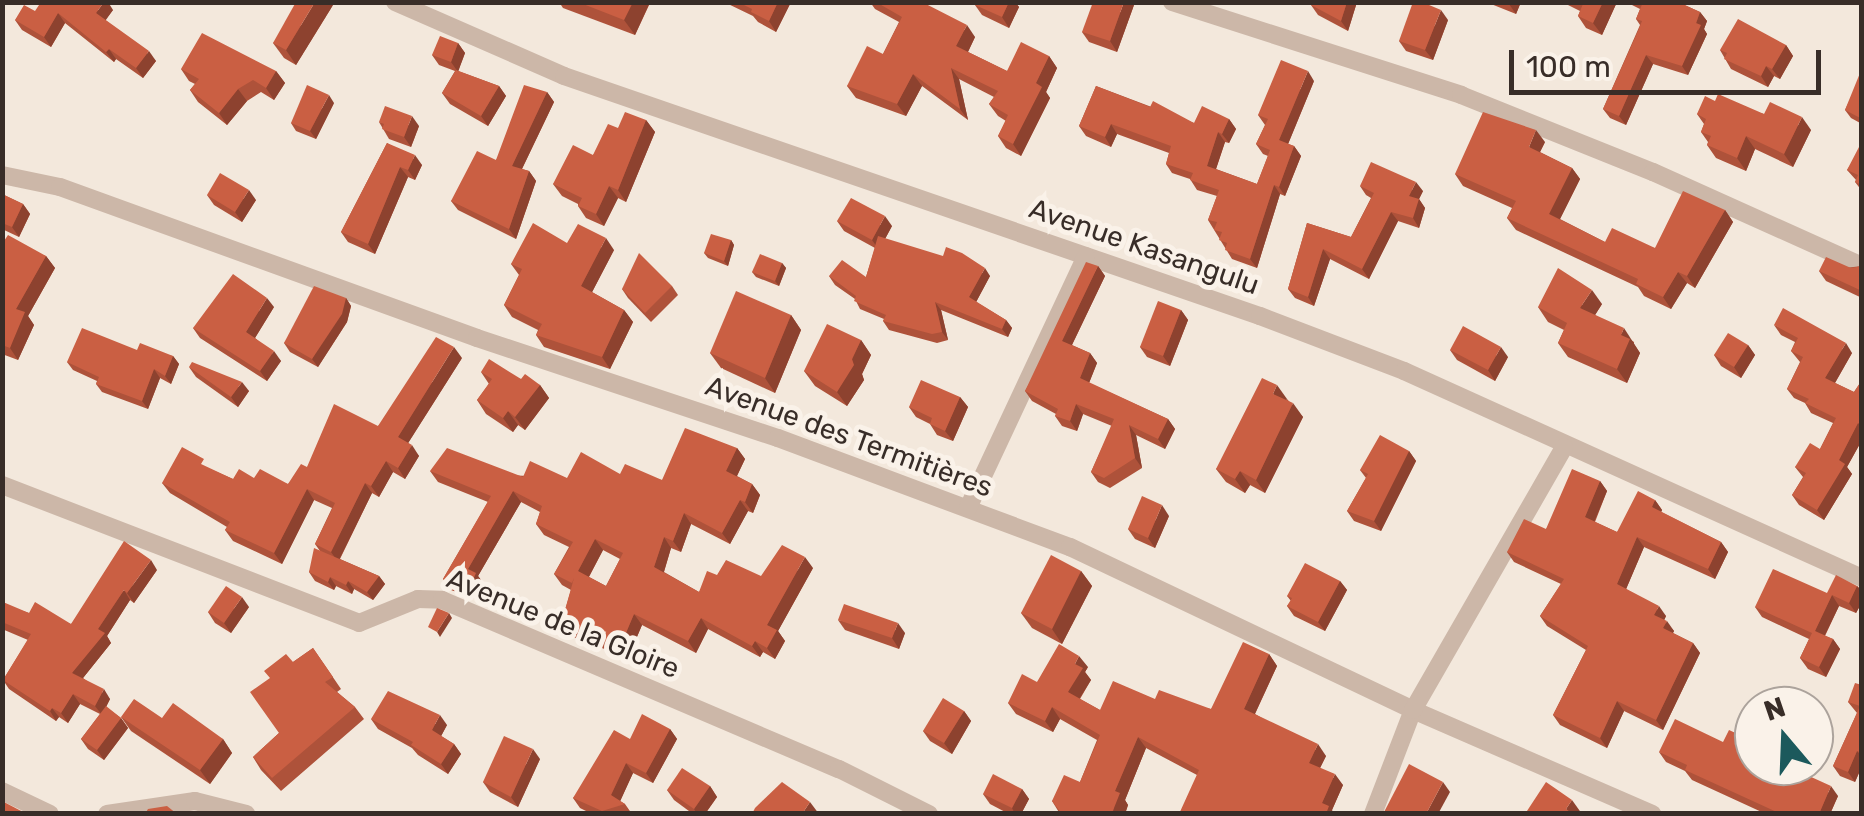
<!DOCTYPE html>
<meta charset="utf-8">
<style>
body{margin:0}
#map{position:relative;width:1864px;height:816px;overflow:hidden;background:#f3e8dc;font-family:Rubik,sans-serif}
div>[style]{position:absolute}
.street>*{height:18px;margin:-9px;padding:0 9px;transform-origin:9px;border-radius:9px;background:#ccb7a8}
.wall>*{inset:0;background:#ae523a}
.shaded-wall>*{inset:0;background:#8d422f}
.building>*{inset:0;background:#ca5f43}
span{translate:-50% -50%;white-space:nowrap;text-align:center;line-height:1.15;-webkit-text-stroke:10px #faf2e9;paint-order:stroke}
.street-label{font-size:28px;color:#382d28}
.frame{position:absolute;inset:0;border:5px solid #382d28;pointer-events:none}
.north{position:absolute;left:1734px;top:686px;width:100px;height:100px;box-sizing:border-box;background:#faf2e9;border:2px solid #aca39c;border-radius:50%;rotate:341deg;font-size:28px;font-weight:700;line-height:40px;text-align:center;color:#382d28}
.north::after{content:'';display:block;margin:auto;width:35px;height:45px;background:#1c595c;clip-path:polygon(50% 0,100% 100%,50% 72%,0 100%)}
.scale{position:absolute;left:1509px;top:50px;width:312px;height:45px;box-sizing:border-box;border:5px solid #382d28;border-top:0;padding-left:12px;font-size:30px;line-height:35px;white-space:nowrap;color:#382d28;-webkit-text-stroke:8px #faf2e9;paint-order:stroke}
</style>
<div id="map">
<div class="street">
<i style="left:395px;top:2px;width:184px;rotate:23.6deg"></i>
<i style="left:564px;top:76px;width:736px;rotate:19.03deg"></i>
<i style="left:1260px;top:316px;width:154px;rotate:20.9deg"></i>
<i style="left:1404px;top:371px;width:503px;rotate:24.32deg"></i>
<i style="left:1172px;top:2px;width:304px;rotate:17.8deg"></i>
<i style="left:1461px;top:95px;width:207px;rotate:21.9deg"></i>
<i style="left:1653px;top:172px;width:229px;rotate:24.2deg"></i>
<i style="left:2px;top:175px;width:59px;rotate:11.7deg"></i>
<i style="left:60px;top:187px;width:443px;rotate:19.9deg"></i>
<i style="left:477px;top:338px;width:317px;rotate:18.4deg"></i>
<i style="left:778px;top:438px;width:312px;rotate:20.5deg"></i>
<i style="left:1070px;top:547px;width:380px;rotate:25.4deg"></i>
<i style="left:1413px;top:710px;width:261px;rotate:23.5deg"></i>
<i style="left:2px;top:485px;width:383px;rotate:21.1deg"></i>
<i style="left:359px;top:623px;width:64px;rotate:-22.1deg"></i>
<i style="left:418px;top:599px;width:24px;rotate:2deg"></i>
<i style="left:442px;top:600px;width:431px;rotate:23.1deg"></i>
<i style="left:839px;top:769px;width:101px;rotate:26.6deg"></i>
<i style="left:968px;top:508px;width:278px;rotate:-64.9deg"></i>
<i style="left:2px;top:791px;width:53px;rotate:25.6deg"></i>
<i style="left:107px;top:814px;width:89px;rotate:-8.4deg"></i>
<i style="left:195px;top:801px;width:53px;rotate:14.3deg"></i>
<i style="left:1373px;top:814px;width:111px;rotate:-69deg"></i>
<i style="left:1413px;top:710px;width:303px;rotate:-60.1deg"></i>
</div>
<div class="wall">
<i style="clip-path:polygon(559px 2px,650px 3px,635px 35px,563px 8px)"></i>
<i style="clip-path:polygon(724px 2px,791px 2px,776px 32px,758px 22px,753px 16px)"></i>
<i style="clip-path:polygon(870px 2px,922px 2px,975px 37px,968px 52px,1007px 71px,1049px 56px,1057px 68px,1046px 92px,1050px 98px,1021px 156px,1006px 148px,998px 136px,1006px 121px,998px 116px,989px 104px,994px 97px,959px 79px,968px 120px,922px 86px,906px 116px,856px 98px,847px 86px,883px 54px,899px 22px,875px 9px)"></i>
<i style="clip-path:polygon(977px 2px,1015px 2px,1019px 7px,1009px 28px,982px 15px,975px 5px)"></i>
<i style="clip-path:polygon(1312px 2px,1357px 2px,1348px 31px,1318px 15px,1311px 5px)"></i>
<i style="clip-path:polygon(1486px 2px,1521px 2px,1516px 14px)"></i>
<i style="clip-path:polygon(1562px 2px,1617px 2px,1602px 35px,1586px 28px,1578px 16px,1580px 11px)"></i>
<i style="clip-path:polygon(1626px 2px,1678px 2px,1700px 12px,1707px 21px,1704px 29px,1707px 34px,1688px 75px,1653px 64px,1626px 125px,1610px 118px,1603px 109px,1640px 25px,1636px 19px,1640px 9px)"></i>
<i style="clip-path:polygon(333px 5px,296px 65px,284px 58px,273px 43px)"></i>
<i style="clip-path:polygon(1134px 5px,1117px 52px,1089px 42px,1082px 32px)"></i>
<i style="clip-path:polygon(113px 10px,105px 20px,156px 61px,143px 78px,116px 59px,114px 62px,65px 23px,51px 47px,22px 30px,15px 20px,35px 11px)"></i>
<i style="clip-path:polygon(1448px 20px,1433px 60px,1406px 51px,1399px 41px)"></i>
<i style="clip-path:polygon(458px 43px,465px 53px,458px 71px,499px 86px,506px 96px,488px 126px,450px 104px,442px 93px,455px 71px,439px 65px,432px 55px)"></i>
<i style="clip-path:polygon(1786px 45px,1793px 56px,1780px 79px,1774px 76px,1768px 87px,1731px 69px,1720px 50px)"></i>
<i style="clip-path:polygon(181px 69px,276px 71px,285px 83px,274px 100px,261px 92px,247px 101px,227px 125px,198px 102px,190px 90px,195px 84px,189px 81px)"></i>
<i style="clip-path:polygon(1862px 74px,1862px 124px,1851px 118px,1845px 110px)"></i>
<i style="clip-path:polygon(1314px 81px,1288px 144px,1294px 146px,1301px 156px,1285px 196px,1280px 194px,1257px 268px,1232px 259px,1208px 220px,1217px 196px,1197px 190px,1190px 179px,1172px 173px,1166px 164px,1169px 153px,1117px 134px,1111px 147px,1086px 136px,1079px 126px,1096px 86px,1194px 123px,1229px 119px,1236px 129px,1229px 143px,1225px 142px,1216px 169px,1257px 184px,1268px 156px,1263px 154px,1256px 144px,1265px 125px,1258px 115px)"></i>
<i style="clip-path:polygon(547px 92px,554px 102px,522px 169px,529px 171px,536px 181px,516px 239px,458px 210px,451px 201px,496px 160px)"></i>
<i style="clip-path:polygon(1715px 101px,1764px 114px,1811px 130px,1793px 167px,1755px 149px,1746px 171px,1716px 158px,1707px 145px,1708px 142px,1701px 132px,1704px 124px,1697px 114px)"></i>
<i style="clip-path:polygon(334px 103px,316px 139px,296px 131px,291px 123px)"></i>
<i style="clip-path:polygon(646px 120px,655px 132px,626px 202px,618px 198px,604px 226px,586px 218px,578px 206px,578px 204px,562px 196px,553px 184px,593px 155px,618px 128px)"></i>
<i style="clip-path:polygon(379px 122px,419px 126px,411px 147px,389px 139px)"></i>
<i style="clip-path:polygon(1545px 142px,1540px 152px,1572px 168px,1580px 179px,1560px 219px,1605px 242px,1655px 248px,1725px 210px,1733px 222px,1695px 288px,1687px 283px,1671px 309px,1644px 296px,1638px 287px,1516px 230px,1507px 218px,1512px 208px,1463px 186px,1455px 174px)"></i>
<i style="clip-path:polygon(387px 143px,422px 165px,415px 180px,408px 177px,375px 254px,348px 242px,341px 232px)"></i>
<i style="clip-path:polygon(1862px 148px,1862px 191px,1855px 182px,1856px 180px,1847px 170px)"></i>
<i style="clip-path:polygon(1360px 186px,1423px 191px,1419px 199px,1425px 208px,1419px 228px,1398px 221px,1369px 279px,1330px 259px,1314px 306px,1295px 298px,1288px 289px,1307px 223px,1351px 237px,1371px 198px,1366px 195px)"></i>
<i style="clip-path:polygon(2px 194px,23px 204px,30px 214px,19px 237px,2px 229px)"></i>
<i style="clip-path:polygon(207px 195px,256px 200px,242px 222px,214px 205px)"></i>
<i style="clip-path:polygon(837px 221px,892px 226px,885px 239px,990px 276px,976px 302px,1006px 320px,1012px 328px,1008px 337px,941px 310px,948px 340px,937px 343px,889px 330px,883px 321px,884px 319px,860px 309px,855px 299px,835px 285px,829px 276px,866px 277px,875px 248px,844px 231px)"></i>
<i style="clip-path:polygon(731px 240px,734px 245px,728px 266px,708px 258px,704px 253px)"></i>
<i style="clip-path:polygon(567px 243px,614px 250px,592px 292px,624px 310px,633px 322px,610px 369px,544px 347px,536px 335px,538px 330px,512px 317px,504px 305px,519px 275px,511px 264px)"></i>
<i style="clip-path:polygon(2px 244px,46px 256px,55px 268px,28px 316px,34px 325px,18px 360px,2px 354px)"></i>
<i style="clip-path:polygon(782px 263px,786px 268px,779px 286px,756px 277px,752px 272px)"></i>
<i style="clip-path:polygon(1098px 266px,1105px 276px,1072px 345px,1090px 353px,1097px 363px,1089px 383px,1168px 419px,1175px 429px,1165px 449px,1136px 435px,1142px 468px,1110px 488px,1098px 482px,1091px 472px,1112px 426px,1083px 414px,1077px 431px,1062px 426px,1055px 416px,1056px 414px,1032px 401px,1025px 391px)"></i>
<i style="clip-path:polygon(1862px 266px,1862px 298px,1826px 281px,1819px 271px)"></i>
<i style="clip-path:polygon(672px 286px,678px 295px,651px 322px,628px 298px,622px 289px)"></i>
<i style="clip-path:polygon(346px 298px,351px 306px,347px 322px,318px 367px,290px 352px,284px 343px)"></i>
<i style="clip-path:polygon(1602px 304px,1595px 315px,1634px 342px,1634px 344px,1640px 353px,1627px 383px,1568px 357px,1558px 343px,1564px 330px,1548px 322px,1538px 307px)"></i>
<i style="clip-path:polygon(274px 307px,255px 338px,281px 361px,267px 381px,200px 338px,193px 328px)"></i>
<i style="clip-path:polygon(1181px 310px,1188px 320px,1170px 366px,1147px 357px,1140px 347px)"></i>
<i style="clip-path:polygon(791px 315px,801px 330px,775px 393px,721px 368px,710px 353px)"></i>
<i style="clip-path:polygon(1774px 325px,1852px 353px,1835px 383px,1854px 392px,1862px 380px,1862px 440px,1847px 467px,1852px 474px,1824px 520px,1799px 505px,1792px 495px,1803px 477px,1795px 467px,1820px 449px,1833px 423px,1811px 413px,1805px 403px,1794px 398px,1787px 389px,1800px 362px,1791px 351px,1795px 342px,1781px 335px)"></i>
<i style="clip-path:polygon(861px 340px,871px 355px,862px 374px,864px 380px,847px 406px,815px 386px,804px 371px)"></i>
<i style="clip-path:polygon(1748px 345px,1755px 355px,1741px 378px,1721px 366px,1714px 355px)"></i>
<i style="clip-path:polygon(137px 350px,173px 356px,179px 364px,171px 384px,160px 378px,148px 409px,102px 392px,96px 384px,97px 381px,73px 370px,67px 362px)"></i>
<i style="clip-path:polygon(1450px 350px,1508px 357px,1495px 381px,1457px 360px)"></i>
<i style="clip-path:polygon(462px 358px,408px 443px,419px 456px,405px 479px,393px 472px,379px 497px,372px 493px,340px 559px,379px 576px,385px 584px,373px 600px,354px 589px,352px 594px,336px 586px,334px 590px,315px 581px,309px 572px,320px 551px,315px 544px,332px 508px,314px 500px,282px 564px,233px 541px,225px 530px,227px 527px,170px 493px,162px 483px,210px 469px,233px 479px,254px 478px,288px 484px,307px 467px,378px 426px)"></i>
<i style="clip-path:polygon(189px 367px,249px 391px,238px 407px,196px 377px)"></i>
<i style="clip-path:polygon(481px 372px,521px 379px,540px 385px,549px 398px,525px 430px,518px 425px,513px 432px,486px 414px,477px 400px,489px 384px)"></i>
<i style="clip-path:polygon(960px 397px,968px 407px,953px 441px,937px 435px,930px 424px,916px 417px,909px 407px)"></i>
<i style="clip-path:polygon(1287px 399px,1303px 417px,1265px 493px,1250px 485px,1245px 493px,1226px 482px,1216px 469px)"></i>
<i style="clip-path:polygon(evenodd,737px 448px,745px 459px,737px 476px,752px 484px,760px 495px,753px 513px,748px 511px,730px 544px,691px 524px,681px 552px,671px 548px,664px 572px,699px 592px,717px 575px,761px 576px,813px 568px,778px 631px,785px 641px,775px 659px,763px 652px,760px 657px,708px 629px,696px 653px,642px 625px,628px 658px,568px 635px,561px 624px,571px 590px,562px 585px,554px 574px,569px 547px,544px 535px,536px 524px,540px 512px,521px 502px,478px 576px,484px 584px,477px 600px,451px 590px,443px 579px,488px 502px,438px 482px,430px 471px,567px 478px,620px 474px,662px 480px,737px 448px,603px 550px,620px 559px,606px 586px,589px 577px,603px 550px)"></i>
<i style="clip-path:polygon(1409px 451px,1416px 461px,1381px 531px,1354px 521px,1347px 511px,1366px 478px,1360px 470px)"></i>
<i style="clip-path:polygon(1600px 481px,1607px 491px,1595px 522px,1617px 532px,1655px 500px,1662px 510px,1661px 512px,1721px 542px,1728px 552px,1715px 579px,1644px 547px,1626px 589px,1666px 616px,1664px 620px,1674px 631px,1673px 633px,1693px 643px,1700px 653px,1663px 730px,1624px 711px,1607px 748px,1560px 725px,1553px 715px,1586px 650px,1547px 626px,1540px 616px,1561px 584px,1514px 562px,1507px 552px,1546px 529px)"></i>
<i style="clip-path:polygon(1169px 516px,1155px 548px,1135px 539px,1128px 529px)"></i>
<i style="clip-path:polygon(157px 570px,134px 603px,130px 600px,107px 636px,111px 643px,83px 678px,110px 699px,106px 707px,121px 718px,128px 728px,104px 760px,88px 749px,81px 739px,100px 714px,80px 704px,68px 723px,59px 717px,56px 721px,9px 689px,3px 680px,28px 640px,2px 629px,2px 604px,29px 613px,71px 624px)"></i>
<i style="clip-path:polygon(1081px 571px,1092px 586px,1062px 644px,1032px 628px,1021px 613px)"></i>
<i style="clip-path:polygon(1340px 581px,1347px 590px,1325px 631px,1294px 616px,1287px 606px,1291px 601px,1287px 596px)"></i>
<i style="clip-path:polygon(1857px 586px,1862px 591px,1862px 602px,1856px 613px,1839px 606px,1825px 636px,1833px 639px,1840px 649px,1826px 677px,1808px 669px,1800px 658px,1809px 639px,1762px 617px,1755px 607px,1827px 593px)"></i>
<i style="clip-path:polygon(249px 607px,231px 633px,215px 623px,208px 612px)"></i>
<i style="clip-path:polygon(838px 620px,905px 633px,899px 649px,845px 630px)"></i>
<i style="clip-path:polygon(313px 648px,341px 689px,337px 692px,355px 707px,364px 719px,281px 791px,261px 770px,253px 757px,279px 733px,293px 662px)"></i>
<i style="clip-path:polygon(1269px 654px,1277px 666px,1255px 714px,1326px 756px,1320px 768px,1343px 785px,1332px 810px,1197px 775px,1146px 748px,1125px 800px,1128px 805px,1125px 814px,1060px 814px,1052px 801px,1080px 782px,1097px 740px,1060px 719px,1053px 732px,1016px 714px,1008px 703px,1037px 682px,1088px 667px,1085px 672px,1091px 680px,1080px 699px,1100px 710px,1155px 699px,1211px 709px)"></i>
<i style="clip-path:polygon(1862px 685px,1862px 766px,1855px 782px,1840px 776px,1833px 766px,1857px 713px,1848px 702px)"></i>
<i style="clip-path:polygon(964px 711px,971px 721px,952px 754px,930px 741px,923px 731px)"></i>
<i style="clip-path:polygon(121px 717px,162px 718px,223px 739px,232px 753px,210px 784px,131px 731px)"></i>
<i style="clip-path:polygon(371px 719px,447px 725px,441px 736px,454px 744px,461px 754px,448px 774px,418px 755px,412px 748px,378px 729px)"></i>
<i style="clip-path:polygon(670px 729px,677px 739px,653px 783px,633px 773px,620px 801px,625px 804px,632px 814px,592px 814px,580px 808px,573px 798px,630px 739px)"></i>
<i style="clip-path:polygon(1659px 752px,1754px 766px,1838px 796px,1830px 814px,1766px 814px,1692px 780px,1685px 771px,1666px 762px)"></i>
<i style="clip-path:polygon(540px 759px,518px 807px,490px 792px,483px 782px)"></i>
<i style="clip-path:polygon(710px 786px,717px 797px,705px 814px,693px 814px,674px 800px,667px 790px)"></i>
<i style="clip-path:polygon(1022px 789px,1029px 799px,1021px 814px,1009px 814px,990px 804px,983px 794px)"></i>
</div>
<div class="shaded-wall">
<i style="clip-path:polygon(104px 2px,108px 2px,113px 10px,103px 24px,96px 13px)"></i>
<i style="clip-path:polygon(315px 2px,331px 2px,333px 5px,296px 65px,286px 50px)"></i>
<i style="clip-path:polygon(633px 2px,650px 2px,635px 35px,624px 20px)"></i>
<i style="clip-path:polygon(778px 2px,791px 2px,776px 32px,769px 21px)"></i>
<i style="clip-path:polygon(1009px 2px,1015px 2px,1019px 7px,1009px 28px,1002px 17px)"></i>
<i style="clip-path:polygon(1124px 2px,1132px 2px,1134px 5px,1117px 52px,1110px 41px)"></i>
<i style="clip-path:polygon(1347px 2px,1357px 2px,1348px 31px,1341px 21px)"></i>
<i style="clip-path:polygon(1509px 2px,1521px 2px,1516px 14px,1509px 4px)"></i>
<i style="clip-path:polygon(1603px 2px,1617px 2px,1602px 35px,1593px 23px)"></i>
<i style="clip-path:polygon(1441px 10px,1448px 20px,1433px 60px,1425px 50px)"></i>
<i style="clip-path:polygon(1700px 12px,1707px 21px,1704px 29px,1707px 34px,1688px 75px,1682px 66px)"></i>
<i style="clip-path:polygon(58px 13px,65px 23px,51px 47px,44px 37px)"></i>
<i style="clip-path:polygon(967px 25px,975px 37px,965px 58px,956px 46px)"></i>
<i style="clip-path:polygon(458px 43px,465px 53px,458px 72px,451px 62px)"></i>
<i style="clip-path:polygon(1786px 45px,1793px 56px,1780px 79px,1772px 69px)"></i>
<i style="clip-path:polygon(109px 49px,116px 59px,114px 62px,106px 52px)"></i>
<i style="clip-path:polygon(149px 51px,156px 61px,143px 78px,136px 68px)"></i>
<i style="clip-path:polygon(1646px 55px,1653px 64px,1626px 125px,1619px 116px)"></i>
<i style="clip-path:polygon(1049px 56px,1057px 68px,1046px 92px,1050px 98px,1021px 156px,1013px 144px,1036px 83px)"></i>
<i style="clip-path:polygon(1766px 66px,1774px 76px,1768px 87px,1761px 76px)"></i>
<i style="clip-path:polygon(951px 68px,959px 79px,968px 120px,960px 109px)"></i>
<i style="clip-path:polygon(276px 71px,285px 83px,274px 100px,266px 88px)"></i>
<i style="clip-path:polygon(1308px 71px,1314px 81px,1286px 149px,1279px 140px)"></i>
<i style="clip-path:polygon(913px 74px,922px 86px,906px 116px,897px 104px)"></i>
<i style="clip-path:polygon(499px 86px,506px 96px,488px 126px,481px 116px)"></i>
<i style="clip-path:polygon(238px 89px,247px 101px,227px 125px,219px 113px)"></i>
<i style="clip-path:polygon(547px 92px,554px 102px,519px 175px,512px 166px)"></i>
<i style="clip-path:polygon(329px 95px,334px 103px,316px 139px,310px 131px)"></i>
<i style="clip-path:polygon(412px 116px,419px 126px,411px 147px,404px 137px)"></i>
<i style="clip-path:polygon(1802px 117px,1811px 130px,1793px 167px,1784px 154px)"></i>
<i style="clip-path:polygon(1229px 119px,1236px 129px,1229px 143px,1222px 134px)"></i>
<i style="clip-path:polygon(646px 120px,655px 132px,626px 202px,618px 190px)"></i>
<i style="clip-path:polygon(1111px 124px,1117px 134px,1111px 147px,1105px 137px)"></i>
<i style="clip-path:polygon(1536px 130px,1545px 142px,1537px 158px,1529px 147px)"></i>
<i style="clip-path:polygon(1218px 132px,1225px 142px,1214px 175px,1207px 166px)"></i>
<i style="clip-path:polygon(1746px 136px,1755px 149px,1746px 171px,1737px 158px)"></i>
<i style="clip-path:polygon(1294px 146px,1301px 156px,1285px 196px,1279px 187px)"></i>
<i style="clip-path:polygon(415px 155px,422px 165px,415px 180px,408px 170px)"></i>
<i style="clip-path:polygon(400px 167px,408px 177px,375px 254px,368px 244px)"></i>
<i style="clip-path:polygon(1572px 168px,1580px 179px,1557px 225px,1549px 214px)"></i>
<i style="clip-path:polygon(529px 171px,536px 181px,516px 239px,509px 229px)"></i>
<i style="clip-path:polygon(1416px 182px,1423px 191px,1419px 199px,1425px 208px,1419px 228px,1413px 218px,1409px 196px)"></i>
<i style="clip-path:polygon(1274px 185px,1280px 194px,1257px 268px,1250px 259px)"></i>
<i style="clip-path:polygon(609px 186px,618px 198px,604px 226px,596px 214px)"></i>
<i style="clip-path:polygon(249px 190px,256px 200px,242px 222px,235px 212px)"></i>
<i style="clip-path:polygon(23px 204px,30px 214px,19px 237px,12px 227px)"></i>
<i style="clip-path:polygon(1725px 210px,1733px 222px,1695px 288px,1687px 276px)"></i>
<i style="clip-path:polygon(1391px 212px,1398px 221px,1369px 279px,1362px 269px)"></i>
<i style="clip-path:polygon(885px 216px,892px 226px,879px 250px,872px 240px)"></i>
<i style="clip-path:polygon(606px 238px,614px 250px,589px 298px,581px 286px)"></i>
<i style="clip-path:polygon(731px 240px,734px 245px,728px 266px,724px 261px)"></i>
<i style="clip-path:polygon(1323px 249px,1330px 259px,1314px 306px,1308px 297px)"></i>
<i style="clip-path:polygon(46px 256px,55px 268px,28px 316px,34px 325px,18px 360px,10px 348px,16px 309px)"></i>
<i style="clip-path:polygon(782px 263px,786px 268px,779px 286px,775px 281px)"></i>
<i style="clip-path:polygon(1098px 266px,1105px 276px,1069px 351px,1062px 341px)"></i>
<i style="clip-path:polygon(985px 268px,990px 276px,974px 306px,969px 297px)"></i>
<i style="clip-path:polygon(1678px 272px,1687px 283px,1671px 309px,1663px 297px)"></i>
<i style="clip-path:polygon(1592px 290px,1602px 304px,1590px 323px,1580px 308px)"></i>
<i style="clip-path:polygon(267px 298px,274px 307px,253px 341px,246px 332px)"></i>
<i style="clip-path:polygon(346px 298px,351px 306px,347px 322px,318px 367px,312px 359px)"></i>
<i style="clip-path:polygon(935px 302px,941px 310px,948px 340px,942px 332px)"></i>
<i style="clip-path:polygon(624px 310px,633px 322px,610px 369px,602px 357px)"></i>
<i style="clip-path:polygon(1181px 310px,1188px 320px,1170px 366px,1163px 356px)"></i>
<i style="clip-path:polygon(791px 315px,801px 330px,775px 393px,765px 378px)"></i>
<i style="clip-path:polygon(1006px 320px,1012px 328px,1008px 337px,1002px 329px)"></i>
<i style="clip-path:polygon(1624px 328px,1640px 353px,1627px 383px,1617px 369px,1621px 335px)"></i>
<i style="clip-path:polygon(861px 340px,871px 355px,862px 374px,864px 380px,847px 406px,837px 392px)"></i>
<i style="clip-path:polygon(1846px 343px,1852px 353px,1832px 388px,1825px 378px)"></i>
<i style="clip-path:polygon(1748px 345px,1755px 355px,1741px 378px,1734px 367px)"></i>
<i style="clip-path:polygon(454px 347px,462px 358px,405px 448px,398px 437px)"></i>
<i style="clip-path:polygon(1501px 347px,1508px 357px,1495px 381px,1488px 370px)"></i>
<i style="clip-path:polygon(274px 351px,281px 361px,267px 381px,260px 371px)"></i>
<i style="clip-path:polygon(1090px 353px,1097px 363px,1087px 388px,1080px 378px)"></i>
<i style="clip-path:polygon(173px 356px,179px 364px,171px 384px,165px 376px)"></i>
<i style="clip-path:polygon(154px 369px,160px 378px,148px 409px,142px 401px)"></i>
<i style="clip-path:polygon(242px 382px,249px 391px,238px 407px,231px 397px)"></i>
<i style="clip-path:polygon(540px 385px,549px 398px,525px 430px,515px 417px)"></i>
<i style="clip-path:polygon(1277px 385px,1287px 399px,1282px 407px,1273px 394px)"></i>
<i style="clip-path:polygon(960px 397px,968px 407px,953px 441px,945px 431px)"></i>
<i style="clip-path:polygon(1293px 403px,1303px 417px,1265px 493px,1256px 480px)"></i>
<i style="clip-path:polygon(1076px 404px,1083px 414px,1077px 431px,1070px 421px)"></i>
<i style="clip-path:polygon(508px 411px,518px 425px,513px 432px,503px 418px)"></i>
<i style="clip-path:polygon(1168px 419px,1175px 429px,1165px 449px,1158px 439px)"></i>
<i style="clip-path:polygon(1858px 423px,1862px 428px,1862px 440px,1847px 467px,1852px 474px,1824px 520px,1817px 510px,1839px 460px)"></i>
<i style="clip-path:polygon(1129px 425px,1136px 435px,1142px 468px,1135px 458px)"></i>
<i style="clip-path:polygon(412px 445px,419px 456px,405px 479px,398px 468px)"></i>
<i style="clip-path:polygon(737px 448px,745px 459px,734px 482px,726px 471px)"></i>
<i style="clip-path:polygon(1409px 451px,1416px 461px,1381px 531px,1374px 521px)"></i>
<i style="clip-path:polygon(386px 461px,393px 472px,379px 497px,371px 486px)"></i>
<i style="clip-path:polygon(1240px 471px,1250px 485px,1245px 493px,1235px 479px)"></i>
<i style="clip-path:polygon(1600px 481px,1607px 491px,1592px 527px,1585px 517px)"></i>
<i style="clip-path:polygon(365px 483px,372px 493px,338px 562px,331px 552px)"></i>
<i style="clip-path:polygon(752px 484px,760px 495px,753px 513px,745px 502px)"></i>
<i style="clip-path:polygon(307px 489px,314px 500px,282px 564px,274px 553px)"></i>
<i style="clip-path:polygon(513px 491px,521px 502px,478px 576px,484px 584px,477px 600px,469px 589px,468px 569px)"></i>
<i style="clip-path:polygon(740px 500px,748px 511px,730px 544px,722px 533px)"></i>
<i style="clip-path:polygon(1655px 500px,1662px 510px,1659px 517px,1652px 507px)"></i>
<i style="clip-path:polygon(1162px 505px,1169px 516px,1155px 548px,1148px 538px)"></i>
<i style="clip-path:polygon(684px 513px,691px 524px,681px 552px,673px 541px)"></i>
<i style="clip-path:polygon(664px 537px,671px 548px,662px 578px,654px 567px)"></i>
<i style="clip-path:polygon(1637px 537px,1644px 547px,1624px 594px,1617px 584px)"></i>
<i style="clip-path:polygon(595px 539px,603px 550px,586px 582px,578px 571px)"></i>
<i style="clip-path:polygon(1721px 542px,1728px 552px,1715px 579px,1708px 569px)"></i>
<i style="clip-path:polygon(805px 557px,813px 568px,778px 631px,785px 641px,775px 659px,767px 648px,767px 625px)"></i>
<i style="clip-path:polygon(151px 560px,157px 570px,134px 603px,127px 593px)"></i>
<i style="clip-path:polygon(1081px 571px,1092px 586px,1062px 644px,1052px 629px)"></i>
<i style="clip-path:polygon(379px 576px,385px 584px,373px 600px,367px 592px)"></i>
<i style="clip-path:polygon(330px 577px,336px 586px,334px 590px,328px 582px)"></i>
<i style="clip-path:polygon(348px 581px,354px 589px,352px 594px,346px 585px)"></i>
<i style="clip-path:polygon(1340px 581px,1347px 590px,1325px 631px,1318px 622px)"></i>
<i style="clip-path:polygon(1857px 586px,1862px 591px,1862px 602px,1856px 613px,1849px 603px)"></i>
<i style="clip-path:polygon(124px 590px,130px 600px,107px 636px,111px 643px,79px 683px,72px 673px,98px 629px)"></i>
<i style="clip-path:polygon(1832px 595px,1839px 606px,1822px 641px,1815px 631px)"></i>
<i style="clip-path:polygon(242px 597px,249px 607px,231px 633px,224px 623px)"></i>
<i style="clip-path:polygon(1659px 606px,1666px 616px,1662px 625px,1654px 615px)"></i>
<i style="clip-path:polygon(449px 613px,452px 618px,440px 637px,437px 632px)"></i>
<i style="clip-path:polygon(634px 614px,642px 625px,628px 658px,620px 647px)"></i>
<i style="clip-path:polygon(701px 618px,708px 629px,696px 653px,688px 641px)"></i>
<i style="clip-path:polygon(1667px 621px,1674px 631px,1670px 638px,1663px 628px)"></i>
<i style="clip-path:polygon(898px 623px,905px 633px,899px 649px,892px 638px)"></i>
<i style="clip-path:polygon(1833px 639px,1840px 649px,1826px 677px,1819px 667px)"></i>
<i style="clip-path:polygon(755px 641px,763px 652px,760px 657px,752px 646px)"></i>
<i style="clip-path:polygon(1693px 643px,1700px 653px,1663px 730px,1656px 720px)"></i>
<i style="clip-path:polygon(1269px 654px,1277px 666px,1252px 720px,1244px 709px)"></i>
<i style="clip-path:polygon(1079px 656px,1088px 667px,1085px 672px,1091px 680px,1076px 704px,1068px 692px,1075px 664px)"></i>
<i style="clip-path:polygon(104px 689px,110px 699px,102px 715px,95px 706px)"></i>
<i style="clip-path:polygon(73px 694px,80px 704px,68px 723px,61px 713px)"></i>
<i style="clip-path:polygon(1617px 701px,1624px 711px,1607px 748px,1600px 738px)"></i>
<i style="clip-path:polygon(1052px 707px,1060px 719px,1053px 732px,1045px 721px)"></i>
<i style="clip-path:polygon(52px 708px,59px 717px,56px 721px,50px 711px)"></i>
<i style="clip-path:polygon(964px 711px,971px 721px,952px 754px,944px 743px)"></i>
<i style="clip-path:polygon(440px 715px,447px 725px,439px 740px,432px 730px)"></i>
<i style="clip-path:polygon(121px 718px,128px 728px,104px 760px,97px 750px)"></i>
<i style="clip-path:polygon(670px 729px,677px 739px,653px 783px,646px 773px)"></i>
<i style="clip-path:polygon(1138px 737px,1146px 748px,1125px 800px,1128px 805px,1125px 814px,1113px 814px,1115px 791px)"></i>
<i style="clip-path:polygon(223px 739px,232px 753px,210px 784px,200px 770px)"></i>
<i style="clip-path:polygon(454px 744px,461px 754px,448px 774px,441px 764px)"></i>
<i style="clip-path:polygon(1318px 744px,1326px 756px,1317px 774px,1309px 763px)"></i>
<i style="clip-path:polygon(533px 749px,540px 759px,518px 807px,511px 797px)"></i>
<i style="clip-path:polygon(1857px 751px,1862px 757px,1862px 766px,1855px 782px,1848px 772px)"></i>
<i style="clip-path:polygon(626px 763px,633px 773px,618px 806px,611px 795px)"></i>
<i style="clip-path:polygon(1335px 774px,1343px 785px,1332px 810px,1334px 814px,1326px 814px,1322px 803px)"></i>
<i style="clip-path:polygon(1443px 782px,1450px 792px,1438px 814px,1426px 814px)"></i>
<i style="clip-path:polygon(710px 786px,717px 797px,705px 814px,697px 814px,694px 809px)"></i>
<i style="clip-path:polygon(1831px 786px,1838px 796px,1830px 814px,1819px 814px)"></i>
<i style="clip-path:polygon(1022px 789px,1029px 799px,1021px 814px,1015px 814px,1012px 808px)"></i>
<i style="clip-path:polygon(1572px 800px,1582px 814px,1569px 814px,1566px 809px)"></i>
<i style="clip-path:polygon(810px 802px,819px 814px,802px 814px)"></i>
</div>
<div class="building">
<i style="clip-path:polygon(41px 2px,104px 2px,96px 13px,149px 51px,136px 68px,109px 49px,106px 52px,58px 13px,44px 37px,15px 20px,24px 5px,35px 11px)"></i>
<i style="clip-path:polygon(296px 2px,315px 2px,286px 50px,273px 43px)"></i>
<i style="clip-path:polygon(578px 2px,633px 2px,624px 20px)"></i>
<i style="clip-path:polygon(738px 2px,778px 2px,769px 21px,751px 12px,752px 9px)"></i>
<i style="clip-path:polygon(876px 2px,922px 2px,967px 25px,956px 46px,1007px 71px,1021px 42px,1049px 56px,1036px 83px,1042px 87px,1013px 144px,998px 136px,1008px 115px,989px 104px,998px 91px,951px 68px,960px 109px,913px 74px,897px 104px,847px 86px,867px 46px,883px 54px,902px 17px)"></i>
<i style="clip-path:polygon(977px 2px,1009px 2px,1002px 17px,975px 5px)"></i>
<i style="clip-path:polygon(1093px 2px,1124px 2px,1110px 41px,1082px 32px)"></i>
<i style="clip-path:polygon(1312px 2px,1347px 2px,1341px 21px,1311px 5px)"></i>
<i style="clip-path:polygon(1413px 2px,1422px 2px,1441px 10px,1425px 50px,1399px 41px)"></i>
<i style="clip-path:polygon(1580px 2px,1603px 2px,1593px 23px,1578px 16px,1583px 4px)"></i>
<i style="clip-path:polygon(1643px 2px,1678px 2px,1700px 12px,1696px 23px,1701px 25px,1682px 66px,1646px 55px,1619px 116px,1603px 109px,1638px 31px,1642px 21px,1636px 19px)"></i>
<i style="clip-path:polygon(1738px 19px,1786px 45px,1772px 69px,1766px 66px,1761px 76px,1724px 59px,1727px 53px,1720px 50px)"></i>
<i style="clip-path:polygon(202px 33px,276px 71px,266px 88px,253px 80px,238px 89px,219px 113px,190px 90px,199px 79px,181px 69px)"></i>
<i style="clip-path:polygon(440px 36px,458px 43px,451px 62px,432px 55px)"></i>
<i style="clip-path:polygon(1281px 60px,1308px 71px,1279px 140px,1294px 146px,1279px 187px,1274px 185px,1250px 259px,1225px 250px,1227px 243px,1219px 240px,1222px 232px,1214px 230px,1217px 222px,1208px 220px,1219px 190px,1190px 180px,1193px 173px,1166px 164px,1171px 146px,1111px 124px,1105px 137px,1079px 126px,1096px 86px,1150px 107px,1153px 101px,1194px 123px,1202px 106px,1229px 119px,1222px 134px,1218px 132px,1207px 166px,1257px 184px,1270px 150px,1256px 144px,1268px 119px,1258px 115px)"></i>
<i style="clip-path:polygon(456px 70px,499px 86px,481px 116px,442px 93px)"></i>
<i style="clip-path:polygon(1860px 73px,1862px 74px,1862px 119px,1845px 110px)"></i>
<i style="clip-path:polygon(307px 85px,329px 95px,310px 131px,291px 123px)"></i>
<i style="clip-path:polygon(524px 85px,547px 92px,512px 166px,529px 171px,509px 229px,451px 201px,477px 151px,496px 160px)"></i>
<i style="clip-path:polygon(1718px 94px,1764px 114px,1770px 102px,1802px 117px,1784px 154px,1746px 136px,1737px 158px,1707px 145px,1711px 136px,1701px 132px,1706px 119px,1697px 114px,1705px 96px,1715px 101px)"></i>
<i style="clip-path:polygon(385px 106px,412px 116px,404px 137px,382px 129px,384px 124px,379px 122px)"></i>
<i style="clip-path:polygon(625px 112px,646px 120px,618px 190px,609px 186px,596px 214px,578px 206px,582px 198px,553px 184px,573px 145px,593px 155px,608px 124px,618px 128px)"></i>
<i style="clip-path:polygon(1483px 112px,1536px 130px,1529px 147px,1572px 168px,1549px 214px,1605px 242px,1612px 228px,1655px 248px,1683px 191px,1725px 210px,1687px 276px,1678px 272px,1663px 297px,1636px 284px,1638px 279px,1507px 218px,1516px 201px,1455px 174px)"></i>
<i style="clip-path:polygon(387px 143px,415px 155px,408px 170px,400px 167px,368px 244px,341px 232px)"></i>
<i style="clip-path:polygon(1859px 147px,1862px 148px,1862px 185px,1855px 182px,1858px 175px,1847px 170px)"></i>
<i style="clip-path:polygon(1371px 162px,1416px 182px,1409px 196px,1419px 199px,1413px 218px,1391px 212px,1362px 269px,1323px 249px,1308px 297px,1288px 289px,1307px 223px,1351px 237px,1374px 193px,1360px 186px)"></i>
<i style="clip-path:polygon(220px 173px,249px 190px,235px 212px,207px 195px)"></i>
<i style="clip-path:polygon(2px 194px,23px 204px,12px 227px,2px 223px)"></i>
<i style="clip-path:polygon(851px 198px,885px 216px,872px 240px,837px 221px)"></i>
<i style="clip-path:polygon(533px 223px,567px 243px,578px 224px,606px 238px,581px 286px,624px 310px,602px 357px,536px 335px,542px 324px,504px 305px,522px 269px,511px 264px)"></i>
<i style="clip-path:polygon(711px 234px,731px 240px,724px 261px,704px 253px)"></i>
<i style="clip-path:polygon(8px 235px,46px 256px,16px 309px,25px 312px,10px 348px,2px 345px,2px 244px)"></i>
<i style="clip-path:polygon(878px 236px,943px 256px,946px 247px,962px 253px,985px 268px,969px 297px,1006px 320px,1002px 329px,935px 302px,942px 332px,932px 334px,883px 321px,886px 315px,854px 301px,856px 296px,829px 276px,842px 260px,866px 277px)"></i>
<i style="clip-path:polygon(639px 253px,672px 286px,645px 313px,622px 289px)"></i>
<i style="clip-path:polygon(760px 254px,782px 263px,775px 281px,752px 272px)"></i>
<i style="clip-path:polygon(1826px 257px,1851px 268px,1862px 266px,1862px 291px,1819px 271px)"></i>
<i style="clip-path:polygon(1086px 262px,1098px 266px,1062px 341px,1090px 353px,1080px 378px,1168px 419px,1158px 439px,1129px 425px,1135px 458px,1104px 478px,1091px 472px,1114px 419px,1076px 404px,1070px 421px,1055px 416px,1058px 409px,1025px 391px)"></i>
<i style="clip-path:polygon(1558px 268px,1592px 290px,1580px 308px,1624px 328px,1621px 335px,1630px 339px,1617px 369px,1558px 343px,1567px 323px,1538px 307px)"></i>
<i style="clip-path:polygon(233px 274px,267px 298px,246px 332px,274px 351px,260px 371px,193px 328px)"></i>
<i style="clip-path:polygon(314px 286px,346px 298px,342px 314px,312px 359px,284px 343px)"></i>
<i style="clip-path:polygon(736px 291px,791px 315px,765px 378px,710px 353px)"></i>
<i style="clip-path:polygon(1158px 301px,1181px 310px,1163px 356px,1140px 347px)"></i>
<i style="clip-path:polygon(1783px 308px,1846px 343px,1825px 378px,1854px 392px,1862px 380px,1862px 425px,1858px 423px,1839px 460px,1845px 464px,1817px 510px,1792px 495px,1806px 473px,1795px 467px,1810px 443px,1820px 449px,1836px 418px,1805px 403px,1809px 399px,1787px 389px,1803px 357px,1791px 351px,1798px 338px,1774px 325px)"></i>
<i style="clip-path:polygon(827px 324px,861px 340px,852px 359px,854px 365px,837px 392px,804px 371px)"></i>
<i style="clip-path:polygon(1463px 326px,1501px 347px,1488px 370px,1450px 350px)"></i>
<i style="clip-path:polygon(82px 328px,137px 350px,140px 343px,173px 356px,165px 376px,154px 369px,142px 401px,96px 384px,99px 377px,67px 362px)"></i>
<i style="clip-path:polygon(1728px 333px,1748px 345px,1734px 367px,1714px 355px)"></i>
<i style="clip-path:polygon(436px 337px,454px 347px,398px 437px,412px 445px,398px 468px,386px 461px,371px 486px,365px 483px,331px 552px,315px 544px,335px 503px,307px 489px,274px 553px,225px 530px,230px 522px,162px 483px,182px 447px,204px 459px,201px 464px,233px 479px,239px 469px,254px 478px,260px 469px,288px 484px,301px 464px,307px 467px,334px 404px,378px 426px)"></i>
<i style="clip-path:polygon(489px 359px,521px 379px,525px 374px,540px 385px,515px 417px,508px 411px,503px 418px,477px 400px,492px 379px,481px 372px)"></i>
<i style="clip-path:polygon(192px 362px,242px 382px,231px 397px,189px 367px)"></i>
<i style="clip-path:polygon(1262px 378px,1277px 385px,1273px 394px,1293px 403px,1256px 480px,1240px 471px,1235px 479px,1216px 469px)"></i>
<i style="clip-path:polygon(921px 380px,960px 397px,945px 431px,930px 424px,932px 418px,909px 407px)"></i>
<i style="clip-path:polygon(evenodd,685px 428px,737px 448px,726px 471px,752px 484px,745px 502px,740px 500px,722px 533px,684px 513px,673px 541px,664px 537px,654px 567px,699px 592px,707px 571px,717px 575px,726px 560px,761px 576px,782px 545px,805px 557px,767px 625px,777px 630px,767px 648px,755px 641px,752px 646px,701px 618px,688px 641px,634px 614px,620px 647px,561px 624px,574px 578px,572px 583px,554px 574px,573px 542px,536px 524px,542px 506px,513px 491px,468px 569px,476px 573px,469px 589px,443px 579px,491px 496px,430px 471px,447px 448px,523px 477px,530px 461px,567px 478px,581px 452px,620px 474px,625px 464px,662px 480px,685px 428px,595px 539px,623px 553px,606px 586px,578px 571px,595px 539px)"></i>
<i style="clip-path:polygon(1380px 435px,1409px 451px,1374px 521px,1347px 511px,1368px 474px,1360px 470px)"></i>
<i style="clip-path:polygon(1572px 469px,1600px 481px,1585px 517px,1617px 532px,1638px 491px,1655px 500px,1652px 507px,1721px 542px,1708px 569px,1637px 537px,1617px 584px,1659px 606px,1654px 615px,1667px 621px,1663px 628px,1693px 643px,1656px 720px,1617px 701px,1600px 738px,1553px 715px,1588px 646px,1540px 616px,1564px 579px,1507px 552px,1524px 519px,1546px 529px)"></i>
<i style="clip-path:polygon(1142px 496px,1162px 505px,1148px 538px,1128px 529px)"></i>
<i style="clip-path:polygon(124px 541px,151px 560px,127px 593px,124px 590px,98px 629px,105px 633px,72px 673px,104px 689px,95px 706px,73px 694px,61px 713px,52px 708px,50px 711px,3px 680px,31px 634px,2px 622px,2px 604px,3px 602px,29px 613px,35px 602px,71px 624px)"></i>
<i style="clip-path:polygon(314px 548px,379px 576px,367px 592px,348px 581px,346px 585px,330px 577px,328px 582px,309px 572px)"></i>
<i style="clip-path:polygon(1051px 555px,1081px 571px,1052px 629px,1021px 613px)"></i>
<i style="clip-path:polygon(1305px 563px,1340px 581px,1318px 622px,1287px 606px,1292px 598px,1287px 596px)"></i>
<i style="clip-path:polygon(1773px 569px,1827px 593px,1836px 575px,1857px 586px,1849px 603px,1832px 595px,1815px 631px,1833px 639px,1819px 667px,1800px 658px,1812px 633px,1755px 607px)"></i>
<i style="clip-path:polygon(226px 586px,242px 597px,224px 623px,208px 612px)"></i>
<i style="clip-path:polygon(844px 604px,898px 623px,892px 638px,838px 620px)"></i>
<i style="clip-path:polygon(437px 608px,449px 613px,437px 632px,428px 627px)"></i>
<i style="clip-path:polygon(1243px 642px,1269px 654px,1244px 709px,1318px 744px,1309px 763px,1335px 774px,1322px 803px,1329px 806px,1326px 814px,1179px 814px,1199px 770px,1138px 737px,1115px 791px,1120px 793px,1112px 813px,1107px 811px,1106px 814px,1062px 814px,1052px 801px,1064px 775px,1080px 782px,1100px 735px,1052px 707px,1045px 721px,1008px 703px,1022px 674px,1037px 682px,1059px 644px,1079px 656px,1075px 664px,1083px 668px,1068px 692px,1100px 710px,1113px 681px,1155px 699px,1159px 690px,1211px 709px)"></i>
<i style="clip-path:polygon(313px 648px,333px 677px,325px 682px,355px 707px,272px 778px,253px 757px,279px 733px,250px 692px,270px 678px,264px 671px,286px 654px,293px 662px)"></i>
<i style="clip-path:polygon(1855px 683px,1862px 685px,1862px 753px,1857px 751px,1848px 772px,1833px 766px,1860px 706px,1848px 702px)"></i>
<i style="clip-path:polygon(388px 691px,440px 715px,432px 730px,454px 744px,441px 764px,411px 745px,413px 742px,371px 719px)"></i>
<i style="clip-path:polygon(943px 698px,964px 711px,944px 743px,923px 731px)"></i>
<i style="clip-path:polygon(134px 699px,162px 718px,173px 703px,223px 739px,200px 770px,121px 717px)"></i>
<i style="clip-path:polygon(106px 706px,121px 718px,97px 750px,81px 739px)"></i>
<i style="clip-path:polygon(642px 714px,670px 729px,646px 773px,626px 763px,611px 795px,625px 804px,602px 811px,573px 798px,614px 730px,630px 739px)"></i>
<i style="clip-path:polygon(1675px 719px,1723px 742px,1729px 730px,1753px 741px,1749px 749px,1754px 751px,1754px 766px,1787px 766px,1831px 786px,1819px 814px,1781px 814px,1685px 770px,1687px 765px,1659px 752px)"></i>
<i style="clip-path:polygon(504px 736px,533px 749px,511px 797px,483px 782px)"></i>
<i style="clip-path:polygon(1409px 764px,1443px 782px,1426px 814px,1383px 814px)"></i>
<i style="clip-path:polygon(682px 768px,710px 786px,694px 809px,667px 790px)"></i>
<i style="clip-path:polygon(993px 774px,1022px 789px,1012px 808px,983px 794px)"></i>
<i style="clip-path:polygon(782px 782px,810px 802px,802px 814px,752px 814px,755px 808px)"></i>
<i style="clip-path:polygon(1546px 782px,1572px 800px,1566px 809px,1573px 814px,1525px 814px)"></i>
<i style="clip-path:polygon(2px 801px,27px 814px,2px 814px)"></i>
<i style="clip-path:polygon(167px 806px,177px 814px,145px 814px,148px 809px)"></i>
</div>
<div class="street-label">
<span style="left:1144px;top:247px;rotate:19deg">Avenue Kasangulu</span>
<span style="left:849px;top:437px;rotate:20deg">Avenue des Termitières</span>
<span style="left:563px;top:624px;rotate:22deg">Avenue de la Gloire</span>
</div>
<div class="frame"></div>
<div class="north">N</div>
<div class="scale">100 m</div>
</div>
